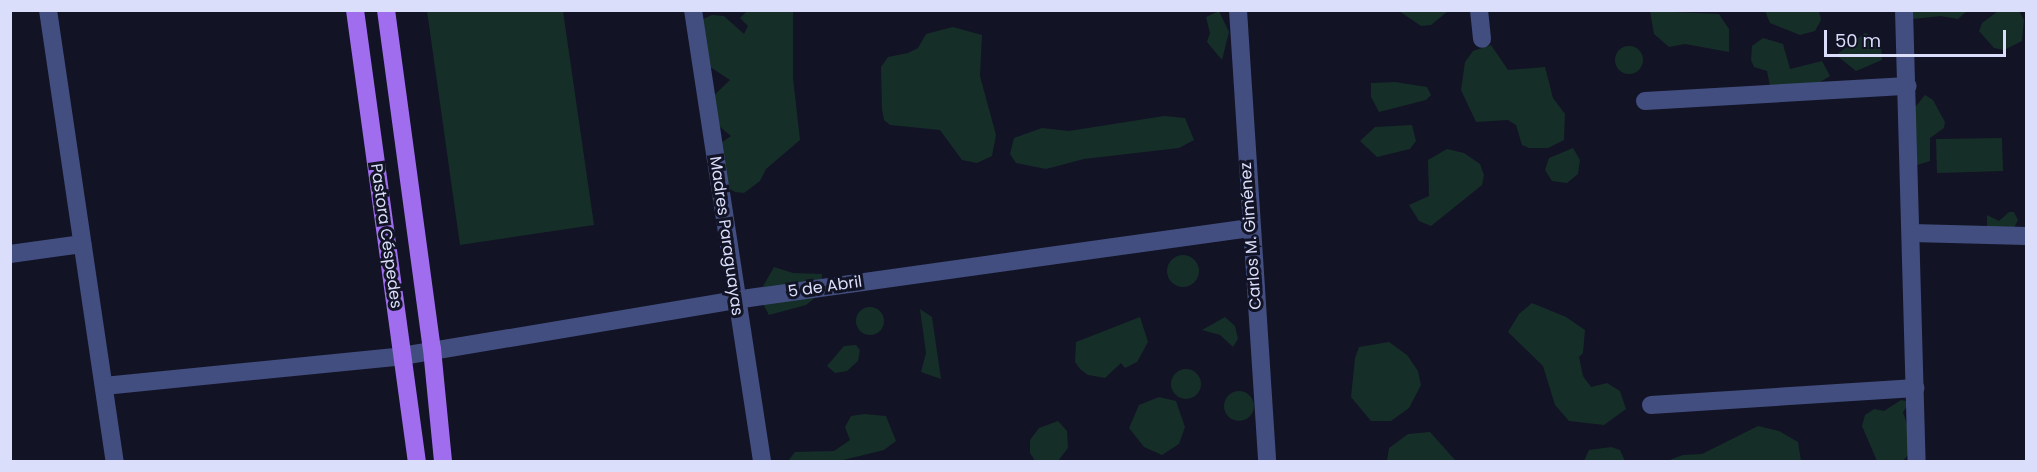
<!DOCTYPE html>
<meta charset="utf-8">
<style>
body{margin:0}
#map{position:relative;width:2037px;height:472px;overflow:hidden;background:#121325;font-family:Poppins,sans-serif}
div>[style]{position:absolute}
.green>*{inset:0;background:#162e28}
.round{border-radius:50%}
.minor>*{height:18px;margin:-9px;padding:0 9px;transform-origin:9px;border-radius:9px;background:#424e7f}
.major>*{height:18px;margin:-9px;padding:0 9px;transform-origin:9px;border-radius:9px;background:#a06def}
span{translate:-50% -50%;white-space:nowrap;text-align:center;line-height:1.15;-webkit-text-stroke:6px #121325;paint-order:stroke}
.street-label{font-size:16px;color:#dadefb}
.frame{position:absolute;inset:0;border:12px solid #dadefb;pointer-events:none}
.scale{position:absolute;left:1824px;top:30px;width:182px;height:27px;box-sizing:border-box;border:3px solid #dadefb;border-top:0;padding-left:8px;font-size:18px;line-height:21px;white-space:nowrap;color:#dadefb;-webkit-text-stroke:4px #121325;paint-order:stroke}
</style>
<div id="map">
<div class="green">
<i style="clip-path:polygon(793px 10px,793px 78px,800px 140px,766px 169px,760px 181px,744px 193px,735px 192px,722px 184px,721px 143px,731px 136px,720px 127px,709px 100px,730px 80px,704px 63px,703px 19px,712px 15px,724px 16px,744px 34px,748px 26px,740px 18px,747px 11px)"></i>
<i style="clip-path:polygon(427px 11px,563px 11px,594px 225px,460px 245px)"></i>
<i style="clip-path:polygon(1219px 11px,1229px 32px,1222px 60px,1207px 42px,1210px 33px,1206px 17px)"></i>
<i style="clip-path:polygon(1399px 11px,1448px 11px,1431px 25px,1421px 26px)"></i>
<i style="clip-path:polygon(1650px 11px,1719px 14px,1729px 29px,1729px 52px,1685px 44px,1669px 47px,1654px 34px)"></i>
<i style="clip-path:polygon(1765px 11px,1819px 11px,1821px 20px,1815px 31px,1800px 35px,1770px 23px)"></i>
<i style="clip-path:polygon(1909px 11px,1967px 11px,1958px 19px,1941px 16px,1912px 19px)"></i>
<i style="clip-path:polygon(1998px 11px,2019px 11px,2024px 20px,2022px 41px,2004px 50px,1994px 48px,1979px 31px,1982px 23px)"></i>
<i style="clip-path:polygon(953px 27px,982px 35px,980px 76px,996px 135px,992px 156px,977px 163px,962px 160px,940px 130px,890px 125px,884px 120px,882px 109px,881px 67px,888px 57px,908px 53px,918px 48px,926px 34px)"></i>
<i style="clip-path:polygon(1865px 33px,1881px 42px,1882px 60px,1856px 71px,1836px 55px)"></i>
<i style="clip-path:polygon(1763px 38px,1783px 44px,1790px 69px,1822px 61px,1830px 76px,1815px 85px,1770px 86px,1767px 71px,1754px 67px,1751px 60px,1752px 46px)"></i>
<i style="clip-path:polygon(1491px 45px,1508px 70px,1545px 67px,1553px 98px,1565px 114px,1564px 140px,1548px 148px,1529px 148px,1522px 145px,1516px 125px,1508px 120px,1476px 122px,1461px 90px,1465px 62px,1473px 51px)"></i>
<i class="round" style="left:1615px;top:46px;width:28px;height:28px"></i>
<i style="clip-path:polygon(1395px 82px,1427px 87px,1431px 95px,1426px 100px,1379px 112px,1371px 97px,1371px 83px)"></i>
<i style="clip-path:polygon(1925px 95px,1933px 100px,1945px 122px,1944px 128px,1930px 138px,1930px 161px,1914px 166px,1912px 111px)"></i>
<i style="clip-path:polygon(1164px 116px,1185px 118px,1194px 140px,1179px 148px,1084px 159px,1046px 169px,1016px 163px,1010px 154px,1014px 138px,1042px 128px,1069px 131px)"></i>
<i style="clip-path:polygon(1412px 125px,1416px 141px,1410px 149px,1377px 157px,1360px 141px,1375px 127px)"></i>
<i style="clip-path:polygon(2002px 138px,2003px 171px,1937px 173px,1936px 139px)"></i>
<i style="clip-path:polygon(1573px 148px,1580px 160px,1578px 174px,1567px 183px,1552px 181px,1545px 170px,1549px 158px)"></i>
<i style="clip-path:polygon(1447px 149px,1464px 153px,1480px 164px,1484px 175px,1482px 185px,1431px 226px,1419px 221px,1409px 205px,1429px 196px,1428px 160px)"></i>
<i style="clip-path:polygon(2009px 212px,2014px 212px,2018px 220px,2014px 228px,1987px 229px,1987px 215px,1999px 221px)"></i>
<i class="round" style="left:1167px;top:255px;width:32px;height:32px"></i>
<i style="clip-path:polygon(774px 267px,793px 273px,822px 274px,821px 293px,806px 305px,769px 315px,758px 295px)"></i>
<i style="clip-path:polygon(1532px 303px,1566px 317px,1585px 330px,1583px 353px,1579px 357px,1583px 376px,1591px 387px,1607px 383px,1620px 391px,1626px 409px,1604px 425px,1569px 421px,1555px 405px,1543px 366px,1508px 332px,1519px 314px)"></i>
<i class="round" style="left:856px;top:307px;width:28px;height:28px"></i>
<i style="clip-path:polygon(920px 309px,932px 317px,941px 379px,921px 372px,926px 353px)"></i>
<i style="clip-path:polygon(1140px 317px,1148px 342px,1137px 362px,1125px 368px,1121px 363px,1105px 378px,1088px 375px,1080px 369px,1075px 362px,1076px 342px)"></i>
<i style="clip-path:polygon(1225px 317px,1235px 326px,1238px 339px,1233px 347px,1220px 335px,1202px 330px)"></i>
<i style="clip-path:polygon(1389px 342px,1407px 355px,1418px 371px,1421px 385px,1409px 408px,1391px 421px,1371px 421px,1351px 397px,1355px 358px,1359px 347px)"></i>
<i style="clip-path:polygon(856px 345px,860px 350px,858px 361px,847px 371px,835px 373px,827px 366px,844px 346px)"></i>
<i class="round" style="left:1171px;top:369px;width:30px;height:30px"></i>
<i class="round" style="left:1224px;top:391px;width:30px;height:30px"></i>
<i style="clip-path:polygon(1159px 397px,1176px 401px,1185px 427px,1179px 444px,1162px 455px,1144px 447px,1129px 428px,1139px 405px)"></i>
<i style="clip-path:polygon(1901px 400px,1910px 402px,1903px 412px,1911px 437px,1910px 453px,1903px 461px,1877px 461px,1862px 426px,1865px 415px,1874px 409px,1884px 411px)"></i>
<i style="clip-path:polygon(864px 414px,886px 416px,896px 441px,884px 450px,839px 461px,788px 461px,795px 452px,834px 451px,850px 440px,845px 427px,851px 416px)"></i>
<i style="clip-path:polygon(1058px 421px,1067px 431px,1068px 448px,1058px 461px,1035px 461px,1030px 453px,1030px 440px,1039px 428px)"></i>
<i style="clip-path:polygon(1758px 426px,1779px 431px,1798px 442px,1801px 461px,1667px 461px,1683px 455px,1702px 454px)"></i>
<i style="clip-path:polygon(1430px 432px,1456px 461px,1387px 461px,1389px 448px,1408px 434px)"></i>
<i style="clip-path:polygon(1611px 447px,1620px 450px,1625px 461px,1584px 461px,1589px 450px)"></i>
</div>
<div class="minor">
<i style="left:48px;top:10px;width:457px;rotate:81.6deg"></i>
<i style="left:693px;top:10px;width:457px;rotate:81.3deg"></i>
<i style="left:1238px;top:10px;width:453px;rotate:86.3deg"></i>
<i style="left:1479px;top:10px;width:29px;rotate:84deg"></i>
<i style="left:1904px;top:10px;width:452px;rotate:88.4deg"></i>
<i style="left:1645px;top:101px;width:263px;rotate:-3.3deg"></i>
<i style="left:1912px;top:233px;width:114px;rotate:1.5deg"></i>
<i style="left:10px;top:254px;width:73px;rotate:-7.9deg"></i>
<i style="left:104px;top:386px;width:300px;rotate:-5.7deg"></i>
<i style="left:402px;top:356px;width:338px;rotate:-9.5deg"></i>
<i style="left:735px;top:300px;width:520px;rotate:-7.96deg"></i>
<i style="left:1651px;top:405px;width:265px;rotate:-3.7deg"></i>
</div>
<div class="major">
<i style="left:355px;top:10px;width:456px;rotate:82.2deg"></i>
<i style="left:386px;top:10px;width:342px;rotate:82.3deg"></i>
<i style="left:432px;top:349px;width:114px;rotate:84.4deg"></i>
</div>
<div class="street-label">
<span style="left:386px;top:236px;rotate:82deg">Pastora Céspedes</span>
<span style="left:726px;top:236px;rotate:82deg">Madres Paraguayas</span>
<span style="left:1251px;top:236px;rotate:-94deg">Carlos M. Giménez</span>
<span style="left:825px;top:287px;rotate:-8deg">5 de Abril</span>
</div>
<div class="frame"></div>
<div class="scale">50 m</div>
</div>
